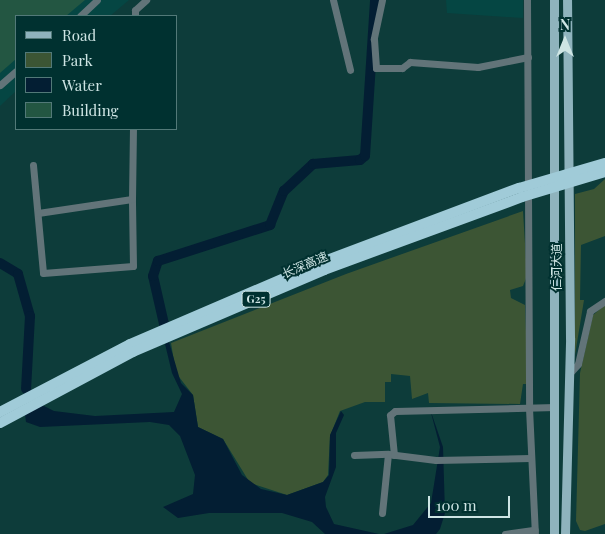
<!DOCTYPE html>
<meta charset="utf-8">
<style>
body{margin:0}
#map{position:relative;width:605px;height:534px;overflow:hidden;background:#0d3c3a;font-family:"Playfair Display","Noto Sans SC",serif}
div>[style]{position:absolute}
.built>*{inset:0;background:#054643}
.green>*{inset:0;background:#3c5534}
.water>*{inset:0;background:#031e33}
.river>*{height:10px;margin:-5px;padding:0 5px;transform-origin:5px;border-radius:5px;background:#031e33}
.building>*{inset:0;background:#235642}
.minor>*{height:7px;margin:-3.5px;padding:0 3.5px;transform-origin:3.5px;border-radius:3.5px;background:#627479}
.major>*{height:9px;margin:-4.5px;padding:0 4.5px;transform-origin:4.5px;border-radius:4.5px;background:#8fb3bd}
.highway>*{height:10px;margin:-5px;padding:0 5px;transform-origin:5px;border-radius:5px;background:#a0cbd8}
span{translate:-50% -50%;white-space:nowrap;text-align:center;line-height:1.15;-webkit-text-stroke:4px #003130;paint-order:stroke}
.shield-label span{padding:1px 4px;background:#003130;border:1px solid;border-radius:4px;-webkit-text-stroke-width:0}
.shield-label{font-size:11px;color:#cee5e4;font-weight:700}
.street-label{font-size:12px;color:#cee5e4}
.legend{position:absolute;left:15px;top:15px;width:162px;height:115px;box-sizing:border-box;background:#003130;border:1px solid #527978;margin:0;padding:6px 9px;list-style:none;font-size:15px;color:#cee5e4}
.legend li{display:flex;align-items:center;gap:10px;height:25px}
.legend b{width:25px;border:1px solid #527978}
.north{position:absolute;left:540px;top:15px;width:50px;height:50px;-webkit-text-stroke:4px #003130;paint-order:stroke;rotate:0deg;font-size:14px;font-weight:700;line-height:20px;text-align:center;color:#cee5e4}
.north::after{content:'';display:block;margin:auto;width:18px;height:22px;background:#cee5e4;clip-path:polygon(50% 0,100% 100%,50% 72%,0 100%)}
.scale{position:absolute;left:428px;top:496px;width:82px;height:22px;box-sizing:border-box;border:2px solid #cee5e4;border-top:0;padding-left:6px;font-size:15px;line-height:18px;white-space:nowrap;color:#cee5e4;-webkit-text-stroke:4px #003130;paint-order:stroke}
</style>
<div id="map">
<div class="built">
<i style="clip-path:polygon(0 0,129px 0,110px 16px,16px 16px,16px 91px,0 106px)"></i>
<i style="clip-path:polygon(446px 0,523px 0,523px 18px,447px 13px)"></i>
</div>
<div class="green">
<i style="clip-path:polygon(605px 179px,605px 236px,581px 245px,580px 300px,584px 300px,575px 355px,575px 194px,594px 189px)"></i>
<i style="clip-path:polygon(523px 211px,527px 276px,523px 286px,510px 290px,511px 298px,525px 305px,528px 384px,523px 384px,520px 404px,429px 403px,428px 393px,412px 399px,410px 376px,391px 374px,391px 382px,385px 382px,385px 402px,365px 402px,340px 411px,330px 436px,328px 475px,323px 482px,287px 495px,250px 483px,223px 439px,198px 427px,193px 395px,176px 373px,171px 343px,346px 274px)"></i>
<i style="clip-path:polygon(605px 305px,605px 524px,585px 531px,580px 530px,576px 521px,580px 373px,593px 315px)"></i>
</div>
<div class="water">
<i style="clip-path:polygon(169px 342px,181px 383px,193px 395px,198px 427px,223px 439px,242px 475px,261px 489px,287px 495px,323px 482px,329px 475px,330px 435px,341px 411px,344px 415px,336px 433px,336px 467px,325px 497px,326px 507px,334px 524px,379px 534px,325px 534px,312px 522px,282px 513px,209px 513px,178px 518px,163px 507px,193px 494px,195px 475px,180px 436px,169px 425px,150px 422px,40px 427px,26px 422px,25px 414px,42px 405px,54px 411px,95px 416px,174px 412px,182px 394px,172px 373px,165px 344px)"></i>
<i style="clip-path:polygon(430px 409px,443px 447px,445px 513px,440px 529px,436px 534px,384px 534px,413px 525px,431px 503px,440px 447px)"></i>
</div>
<div class="river">
<i style="left:0;top:263px;width:21px;rotate:31deg"></i>
<i style="left:18px;top:274px;width:44px;rotate:74.1deg"></i>
<i style="left:30px;top:316px;width:73px;rotate:93.1deg"></i>
<i style="left:164px;top:324px;width:49px;rotate:-102.9deg"></i>
<i style="left:153px;top:276px;width:16px;rotate:-72deg"></i>
<i style="left:158px;top:261px;width:118px;rotate:-17.8deg"></i>
<i style="left:270px;top:225px;width:37px;rotate:-68deg"></i>
<i style="left:284px;top:191px;width:40px;rotate:-43deg"></i>
<i style="left:313px;top:164px;width:47px;rotate:-4.9deg"></i>
<i style="left:360px;top:160px;width:6px;rotate:-39deg"></i>
<i style="left:365px;top:156px;width:156px;rotate:-86.3deg"></i>
</div>
<div class="building">
<i style="clip-path:polygon(0 0,85px 0,66px 16px,16px 16px,16px 59px,0 73px)"></i>
</div>
<div class="minor">
<i style="left:333px;top:0;width:72px;rotate:76.3deg"></i>
<i style="left:382px;top:0;width:40px;rotate:102deg"></i>
<i style="left:374px;top:39px;width:29px;rotate:86deg"></i>
<i style="left:376px;top:68px;width:26px"></i>
<i style="left:402px;top:68px;width:10px;rotate:-37deg"></i>
<i style="left:410px;top:62px;width:68px;rotate:4.2deg"></i>
<i style="left:478px;top:67px;width:51px;rotate:-11.3deg"></i>
<i style="left:527px;top:0;width:408px;rotate:89.7deg"></i>
<i style="left:529px;top:408px;width:126px;rotate:87.3deg"></i>
<i style="left:80px;top:16px;width:23px;rotate:-43deg"></i>
<i style="left:135px;top:16px;width:6px;rotate:-90deg"></i>
<i style="left:135px;top:10px;width:15px;rotate:-42deg"></i>
<i style="left:0;top:85px;width:21px;rotate:-41deg"></i>
<i style="left:33px;top:165px;width:108px;rotate:84.7deg"></i>
<i style="left:43px;top:273px;width:90px;rotate:-4.4deg"></i>
<i style="left:133px;top:266px;width:67px;rotate:-90.9deg"></i>
<i style="left:38px;top:213px;width:95px;rotate:-8.5deg"></i>
<i style="left:132px;top:199px;width:70px;rotate:-89.2deg"></i>
<i style="left:569px;top:374px;width:13px;rotate:-48deg"></i>
<i style="left:578px;top:364px;width:54px;rotate:-77.2deg"></i>
<i style="left:590px;top:311px;width:18px;rotate:-34deg"></i>
<i style="left:354px;top:455px;width:34px;rotate:-2deg"></i>
<i style="left:388px;top:454px;width:48px;rotate:7.1deg"></i>
<i style="left:436px;top:460px;width:94px;rotate:-1.2deg"></i>
<i style="left:394px;top:455px;width:40px;rotate:-95.7deg"></i>
<i style="left:390px;top:415px;width:6px;rotate:-39deg"></i>
<i style="left:395px;top:411px;width:160px;rotate:-1.4deg"></i>
<i style="left:382px;top:513px;width:59px;rotate:-84.2deg"></i>
<i style="left:505px;top:534px;width:30px;rotate:-8deg"></i>
</div>
<div class="major">
<i style="left:554px;top:534px;width:534px;rotate:-90deg"></i>
<i style="left:565px;top:534px;width:196px;rotate:-88.5deg"></i>
<i style="left:570px;top:338px;width:338px;rotate:-90.5deg"></i>
</div>
<div class="highway">
<i style="left:0;top:412px;width:147px;rotate:-27.6deg"></i>
<i style="left:130px;top:344px;width:206px;rotate:-23.2deg"></i>
<i style="left:319px;top:263px;width:214px;rotate:-20.6deg"></i>
<i style="left:519px;top:188px;width:90px;rotate:-16.2deg"></i>
<i style="left:0;top:423px;width:151px;rotate:-28.1deg"></i>
<i style="left:133px;top:352px;width:208px;rotate:-23.2deg"></i>
<i style="left:324px;top:270px;width:211px;rotate:-20.2deg"></i>
<i style="left:522px;top:197px;width:87px;rotate:-16.8deg"></i>
</div>
<div class="shield-label">
<span style="left:256px;top:299px">G25</span>
</div>
<div class="street-label">
<span style="left:305px;top:265px;rotate:-23deg">长深高速</span>
<span style="left:557px;top:267px;rotate:-90deg">仁河大道</span>
</div>
<ul class="legend">
<li><b style="height:6px;background:#8fb3bd"></b>Road</li>
<li><b style="height:14px;background:#3c5534"></b>Park</li>
<li><b style="height:14px;background:#031e33"></b>Water</li>
<li><b style="height:14px;background:#235642"></b>Building</li>
</ul>
<div class="north">N</div>
<div class="scale">100 m</div>
</div>
